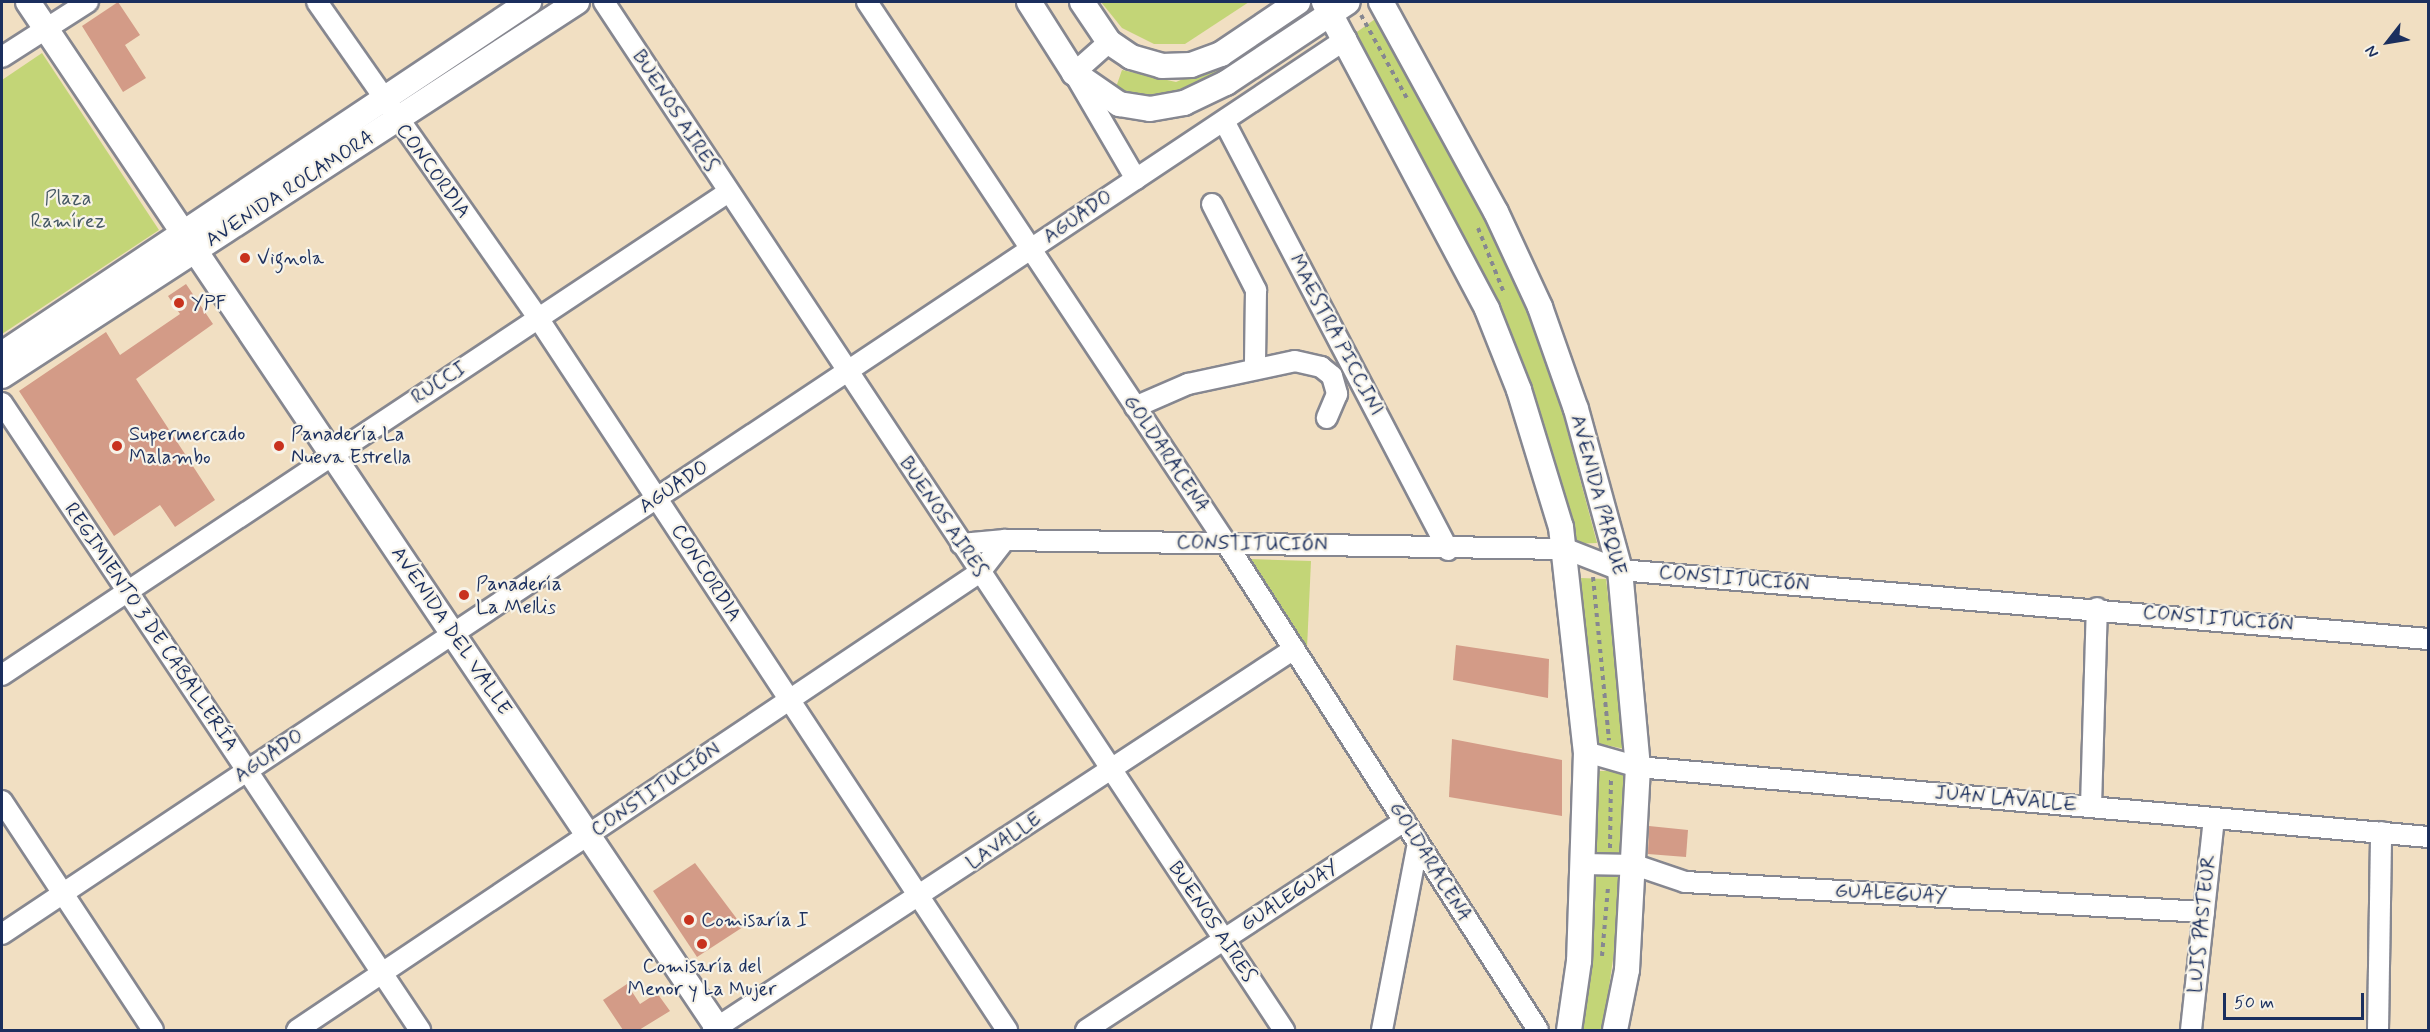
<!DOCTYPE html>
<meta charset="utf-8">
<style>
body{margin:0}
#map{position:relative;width:2430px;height:1032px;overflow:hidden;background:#f1dfc2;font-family:Mynerve,sans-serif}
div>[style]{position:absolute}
.green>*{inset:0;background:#c3d577}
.building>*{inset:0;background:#d39b87}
.path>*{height:4px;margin-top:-2px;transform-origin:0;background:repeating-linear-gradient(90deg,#868790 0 4.5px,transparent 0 9px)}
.roads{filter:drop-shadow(2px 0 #868790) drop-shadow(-2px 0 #868790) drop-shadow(0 2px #868790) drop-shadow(0 -2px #868790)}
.minor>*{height:20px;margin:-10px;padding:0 10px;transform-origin:10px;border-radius:10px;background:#fff}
.major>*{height:24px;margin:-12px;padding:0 12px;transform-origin:12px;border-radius:12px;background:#fff}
.dots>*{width:16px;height:16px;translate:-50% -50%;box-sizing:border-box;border:3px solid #f7f3e8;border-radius:50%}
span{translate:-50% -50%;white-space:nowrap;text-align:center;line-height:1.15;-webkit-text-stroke:4.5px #f7f3e8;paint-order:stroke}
.street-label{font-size:20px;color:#1b2f5e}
.park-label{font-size:20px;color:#455864}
.poi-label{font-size:20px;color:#1b2f5e}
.left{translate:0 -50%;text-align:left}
.frame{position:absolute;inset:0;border:3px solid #1b2f5e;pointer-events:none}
.north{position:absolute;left:2358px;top:12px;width:60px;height:60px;-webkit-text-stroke:4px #f7f3e8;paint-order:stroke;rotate:239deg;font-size:16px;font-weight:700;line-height:24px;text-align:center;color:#1b2f5e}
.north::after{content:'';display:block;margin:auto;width:21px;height:27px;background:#1b2f5e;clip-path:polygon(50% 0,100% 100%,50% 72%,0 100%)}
.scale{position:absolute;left:2223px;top:993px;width:141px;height:27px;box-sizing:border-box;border:3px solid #1b2f5e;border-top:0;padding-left:8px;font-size:18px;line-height:21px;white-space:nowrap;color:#1b2f5e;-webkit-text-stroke:4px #f7f3e8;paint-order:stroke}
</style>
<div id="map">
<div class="green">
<i style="clip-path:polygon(1101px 2px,1249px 2px,1185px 44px,1154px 44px,1122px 28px)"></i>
<i style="clip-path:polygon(1301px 5px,1309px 20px,1180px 95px,1149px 99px,1115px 90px,1122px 70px,1176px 82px,1211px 67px)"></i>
<i style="clip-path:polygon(1378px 17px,1490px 215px,1552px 373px,1597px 543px,1571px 544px,1526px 386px,1461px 230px,1354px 34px)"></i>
<i style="clip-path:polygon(42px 53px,159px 230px,2px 334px,2px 80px)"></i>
<i style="clip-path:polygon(1250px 559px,1311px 561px,1307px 648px)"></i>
<i style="clip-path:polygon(1581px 578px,1606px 579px,1625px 749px,1596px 743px)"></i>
<i style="clip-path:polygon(1593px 771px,1629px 771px,1626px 856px,1595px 854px)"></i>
<i style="clip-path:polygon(1625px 874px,1603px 1030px,1577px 1030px,1593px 876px)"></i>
</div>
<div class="building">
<i style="clip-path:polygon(118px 2px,140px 35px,125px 45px,146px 78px,123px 92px,82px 26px)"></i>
<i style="clip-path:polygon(186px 284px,213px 324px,136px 379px,215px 500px,175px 527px,160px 505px,114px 536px,19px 391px,106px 332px,120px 355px,180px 314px,168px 296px)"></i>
<i style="clip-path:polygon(1456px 645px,1549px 659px,1548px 698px,1453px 680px)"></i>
<i style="clip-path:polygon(1452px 739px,1562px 760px,1562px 816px,1449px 797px)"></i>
<i style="clip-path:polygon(1649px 826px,1688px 830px,1686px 857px,1648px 854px)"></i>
<i style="clip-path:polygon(695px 863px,743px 927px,697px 957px,653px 891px)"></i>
<i style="clip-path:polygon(627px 984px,640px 1004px,657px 993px,670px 1011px,639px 1030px,623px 1030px,603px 1000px)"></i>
</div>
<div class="path">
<i style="left:1361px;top:15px;width:97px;rotate:61.1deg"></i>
<i style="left:1478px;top:228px;width:70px;rotate:68.2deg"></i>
<i style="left:1593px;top:577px;width:164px;rotate:84.4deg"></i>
<i style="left:1610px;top:848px;width:70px;rotate:-89.2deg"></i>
<i style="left:1602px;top:956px;width:68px;rotate:-85deg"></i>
</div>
<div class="roads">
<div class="minor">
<i style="left:317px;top:2px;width:386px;rotate:55deg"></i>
<i style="left:538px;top:318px;width:853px;rotate:56.63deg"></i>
<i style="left:604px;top:2px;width:1233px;rotate:56.52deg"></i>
<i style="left:867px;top:2px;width:649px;rotate:56.43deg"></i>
<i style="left:1226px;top:543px;width:578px;rotate:57.35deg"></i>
<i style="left:1109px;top:42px;width:47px;rotate:138.5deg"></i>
<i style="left:1074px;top:73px;width:123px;rotate:59.7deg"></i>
<i style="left:2px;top:57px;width:102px;rotate:-32.6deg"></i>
<i style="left:1224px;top:121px;width:484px;rotate:62.4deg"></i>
<i style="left:1212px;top:204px;width:97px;rotate:62.9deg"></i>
<i style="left:1256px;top:290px;width:76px;rotate:90.8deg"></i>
<i style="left:2px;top:403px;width:754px;rotate:56.31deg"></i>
<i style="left:1135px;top:407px;width:58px;rotate:-23.5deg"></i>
<i style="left:1188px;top:384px;width:109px;rotate:-12.1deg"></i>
<i style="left:1295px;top:361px;width:27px;rotate:13deg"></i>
<i style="left:1321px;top:367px;width:14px;rotate:39deg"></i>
<i style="left:1332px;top:376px;width:19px;rotate:74deg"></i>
<i style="left:1337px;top:394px;width:26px;rotate:113deg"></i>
<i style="left:961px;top:544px;width:44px;rotate:-5.2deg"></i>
<i style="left:1005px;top:540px;width:561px;rotate:0.92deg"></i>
<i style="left:1566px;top:549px;width:58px;rotate:21.3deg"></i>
<i style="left:1620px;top:570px;width:811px;rotate:4.88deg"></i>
<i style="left:2px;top:675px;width:871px;rotate:-33.62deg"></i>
<i style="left:1586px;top:752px;width:54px;rotate:16.1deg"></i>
<i style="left:1638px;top:767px;width:793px;rotate:5.06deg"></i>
<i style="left:2px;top:801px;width:274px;rotate:56.6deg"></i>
<i style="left:2091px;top:806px;width:198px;rotate:-88.3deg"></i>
<i style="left:1582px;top:864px;width:53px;rotate:1.1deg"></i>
<i style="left:1635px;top:865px;width:53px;rotate:18.8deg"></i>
<i style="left:1685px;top:882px;width:520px;rotate:3.31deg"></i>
<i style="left:2px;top:934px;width:1615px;rotate:-33.66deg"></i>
<i style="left:297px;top:1030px;width:822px;rotate:-33.84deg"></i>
<i style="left:980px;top:572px;width:41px;rotate:-52deg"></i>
<i style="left:713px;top:1030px;width:695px;rotate:-33.26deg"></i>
<i style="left:1086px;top:1030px;width:381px;rotate:-33.3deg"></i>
<i style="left:1382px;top:1030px;width:190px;rotate:-79.1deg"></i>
<i style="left:2191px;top:1030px;width:213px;rotate:-83.8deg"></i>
<i style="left:2378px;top:1030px;width:198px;rotate:-89.1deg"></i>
</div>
<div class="major">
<i style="left:28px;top:2px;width:1239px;rotate:56.09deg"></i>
<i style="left:1029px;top:2px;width:84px;rotate:57.6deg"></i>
<i style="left:1074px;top:73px;width:55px;rotate:34.6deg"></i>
<i style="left:1119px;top:104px;width:31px;rotate:9deg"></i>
<i style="left:1150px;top:109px;width:35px;rotate:-10deg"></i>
<i style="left:1184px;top:103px;width:47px;rotate:-25.5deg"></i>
<i style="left:1226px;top:83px;width:146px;rotate:-33.6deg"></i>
<i style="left:1082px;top:2px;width:48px;rotate:56deg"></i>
<i style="left:1109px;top:42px;width:27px;rotate:34deg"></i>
<i style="left:1131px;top:57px;width:32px;rotate:16deg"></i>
<i style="left:1162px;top:66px;width:29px;rotate:-2deg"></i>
<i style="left:1191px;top:65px;width:32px;rotate:-20deg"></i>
<i style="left:1221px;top:54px;width:93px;rotate:-34deg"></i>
<i style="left:1324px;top:2px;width:348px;rotate:62deg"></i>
<i style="left:1487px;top:309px;width:87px;rotate:68.4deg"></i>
<i style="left:1519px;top:390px;width:143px;rotate:73deg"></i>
<i style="left:1561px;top:527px;width:226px;rotate:83.7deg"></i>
<i style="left:1586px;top:752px;width:209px;rotate:91.9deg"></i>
<i style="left:1579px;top:961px;width:70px;rotate:98.2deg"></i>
<i style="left:1381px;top:2px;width:239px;rotate:61.3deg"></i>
<i style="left:1496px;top:212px;width:105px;rotate:65.1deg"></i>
<i style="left:1540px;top:307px;width:108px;rotate:70.6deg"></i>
<i style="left:1576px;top:409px;width:167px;rotate:74.7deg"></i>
<i style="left:1620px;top:570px;width:198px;rotate:84.8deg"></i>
<i style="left:1638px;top:767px;width:203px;rotate:93.1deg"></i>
<i style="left:1627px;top:970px;width:61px;rotate:101.3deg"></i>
<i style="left:2px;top:354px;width:634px;rotate:-33.74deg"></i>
<i style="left:2px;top:376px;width:686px;rotate:-33.04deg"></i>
</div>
</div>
<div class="dots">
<i style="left:245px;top:258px;background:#c8321e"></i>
<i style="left:179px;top:303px;background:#c8321e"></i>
<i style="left:117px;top:446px;background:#c8321e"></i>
<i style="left:279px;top:446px;background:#c8321e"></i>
<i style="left:464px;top:595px;background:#c8321e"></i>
<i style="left:689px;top:920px;background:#c8321e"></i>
<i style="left:702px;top:944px;background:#c8321e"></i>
</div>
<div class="street-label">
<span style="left:675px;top:111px;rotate:57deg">BUENOS AIRES</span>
<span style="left:433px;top:171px;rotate:54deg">CONCORDIA</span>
<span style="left:290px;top:189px;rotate:-33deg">AVENIDA ROCAMORA</span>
<span style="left:1078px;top:217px;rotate:-34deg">AGUADO</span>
<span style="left:1336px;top:335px;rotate:62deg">MAESTRA PICCINI</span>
<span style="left:439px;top:383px;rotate:-33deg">RUCCI</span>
<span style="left:1166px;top:454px;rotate:56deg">GOLDARACENA</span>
<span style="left:674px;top:487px;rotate:-34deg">AGUADO</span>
<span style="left:1598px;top:495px;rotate:75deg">AVENIDA PARQUE</span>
<span style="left:943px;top:517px;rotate:56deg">BUENOS AIRES</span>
<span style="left:1252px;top:544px;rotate:1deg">CONSTITUCIÓN</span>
<span style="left:706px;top:573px;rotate:57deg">CONCORDIA</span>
<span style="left:1734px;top:579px;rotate:5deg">CONSTITUCIÓN</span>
<span style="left:2218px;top:619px;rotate:5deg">CONSTITUCIÓN</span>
<span style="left:151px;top:627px;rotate:56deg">REGIMIENTO 3 DE CABALLERÍA</span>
<span style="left:451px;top:631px;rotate:56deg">AVENIDA DEL VALLE</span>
<span style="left:269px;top:756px;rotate:-34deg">AGUADO</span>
<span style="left:656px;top:790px;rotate:-34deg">CONSTITUCIÓN</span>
<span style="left:2006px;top:799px;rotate:5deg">JUAN LAVALLE</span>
<span style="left:1004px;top:841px;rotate:-34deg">LAVALLE</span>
<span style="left:1430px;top:862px;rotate:58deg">GOLDARACENA</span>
<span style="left:1891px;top:894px;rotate:3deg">GUALEGUAY</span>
<span style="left:1290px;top:896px;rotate:-33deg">GUALEGUAY</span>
<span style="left:1212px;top:922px;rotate:56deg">BUENOS AIRES</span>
<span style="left:2202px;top:924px;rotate:-84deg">LUIS PASTEUR</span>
</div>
<div class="park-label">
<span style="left:68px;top:210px">Plaza<br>Ramírez</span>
</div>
<div class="poi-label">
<span class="left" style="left:257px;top:258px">Vignola</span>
<span class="left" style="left:191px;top:303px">YPF</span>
<span class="left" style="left:129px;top:446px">Supermercado<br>Malambo</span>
<span class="left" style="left:291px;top:446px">Panadería La<br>Nueva Estrella</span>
<span class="left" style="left:476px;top:596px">Panadería<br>La Mellis</span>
<span class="left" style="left:701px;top:920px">Comisaría I</span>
<span style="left:702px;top:978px">Comisaría del<br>Menor y La Mujer</span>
</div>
<div class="frame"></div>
<div class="north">N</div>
<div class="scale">50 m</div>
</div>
